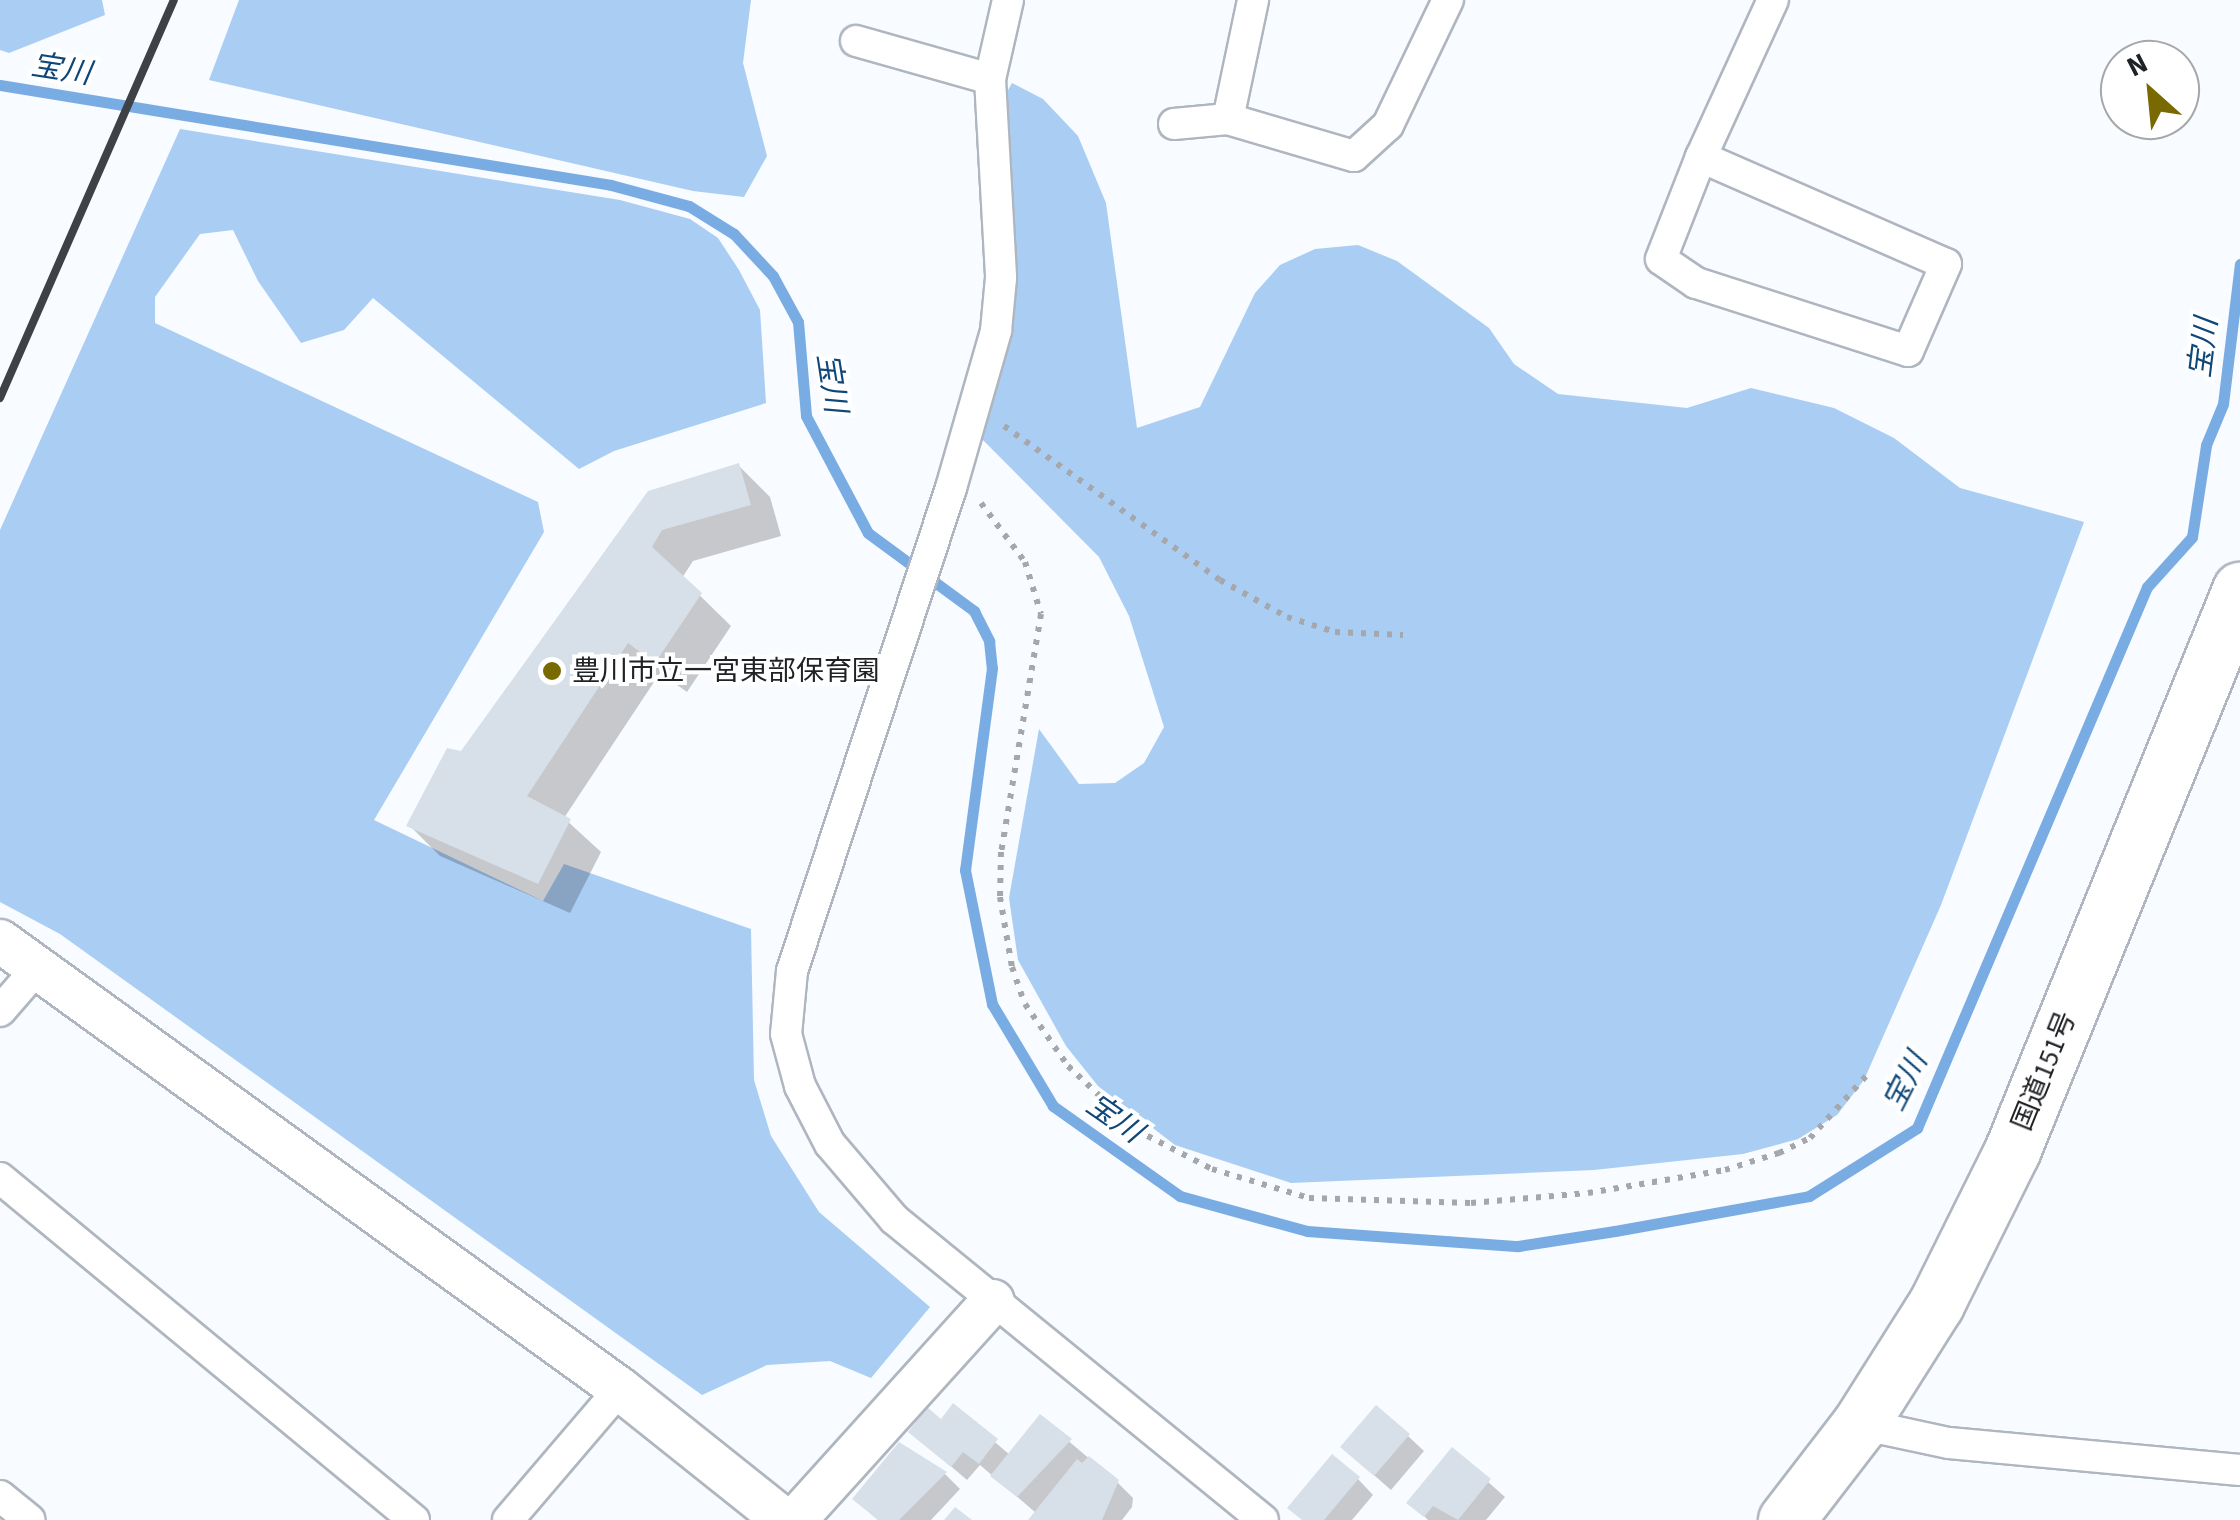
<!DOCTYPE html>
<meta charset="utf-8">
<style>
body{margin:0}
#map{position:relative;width:2240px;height:1520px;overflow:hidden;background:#f8fbff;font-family:"Source Sans 3","Noto Sans JP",sans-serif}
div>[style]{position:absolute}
.green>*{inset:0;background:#aacdf3}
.shadow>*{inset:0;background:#0003}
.stream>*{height:11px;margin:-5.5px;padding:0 5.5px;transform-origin:5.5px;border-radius:5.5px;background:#79ace2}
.building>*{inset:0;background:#d7e0e8}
.path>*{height:6px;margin-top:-3px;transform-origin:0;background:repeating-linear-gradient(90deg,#a4a7ab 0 5px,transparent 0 13px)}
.roads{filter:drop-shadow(2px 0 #afb6bf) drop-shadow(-2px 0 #afb6bf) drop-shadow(0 2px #afb6bf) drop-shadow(0 -2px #afb6bf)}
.street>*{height:30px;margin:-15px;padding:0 15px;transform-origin:15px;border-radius:15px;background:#fff}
.secondary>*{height:42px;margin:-21px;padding:0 21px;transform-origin:21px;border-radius:21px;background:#fff}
.highway>*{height:55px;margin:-27.5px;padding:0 27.5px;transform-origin:27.5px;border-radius:27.5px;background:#fff}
.rail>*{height:8px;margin:-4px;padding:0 4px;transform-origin:4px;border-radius:4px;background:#3f4245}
.dots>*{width:28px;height:28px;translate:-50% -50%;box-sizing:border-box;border:5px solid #fff;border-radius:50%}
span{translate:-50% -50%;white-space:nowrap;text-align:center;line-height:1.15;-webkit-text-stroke:8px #fff;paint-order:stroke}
.poi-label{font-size:28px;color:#202326}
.left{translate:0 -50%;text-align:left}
.street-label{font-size:28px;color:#202326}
.water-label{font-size:30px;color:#0e4778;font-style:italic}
.north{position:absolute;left:2100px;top:40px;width:100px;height:100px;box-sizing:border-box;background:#fff;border:2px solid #a6a7a8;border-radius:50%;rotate:333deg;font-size:28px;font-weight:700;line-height:40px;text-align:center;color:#202326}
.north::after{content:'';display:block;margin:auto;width:35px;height:45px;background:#786a01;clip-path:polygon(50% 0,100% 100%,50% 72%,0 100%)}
</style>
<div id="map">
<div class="green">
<i style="clip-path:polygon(0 0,102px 0,105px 15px,9px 53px,0 50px)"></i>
<i style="clip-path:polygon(239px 0,751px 0,743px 63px,767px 156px,744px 197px,693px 191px,209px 80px)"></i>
<i style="clip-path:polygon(1012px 83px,1043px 99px,1078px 136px,1106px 203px,1137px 428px,1200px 407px,1255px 293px,1280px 265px,1315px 249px,1358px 245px,1397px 261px,1489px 328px,1514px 364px,1558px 394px,1687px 408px,1751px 388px,1834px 408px,1894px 438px,1960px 488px,2084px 522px,1941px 905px,1864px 1080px,1837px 1115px,1798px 1139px,1743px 1154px,1594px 1170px,1291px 1183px,1175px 1145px,1098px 1086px,1066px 1046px,1018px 960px,1009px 898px,1039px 729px,1079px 784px,1115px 783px,1144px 763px,1164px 727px,1129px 616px,1099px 557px,979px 436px,1000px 376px,1009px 319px,1002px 101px)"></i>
<i style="clip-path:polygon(180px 129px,620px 200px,690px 219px,718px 238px,739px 270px,760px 310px,766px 403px,614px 451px,579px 469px,373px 298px,344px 330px,301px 343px,258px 281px,233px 230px,200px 234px,155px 297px,155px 323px,538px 502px,544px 532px,374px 820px,543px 901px,564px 864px,751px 929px,754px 1080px,771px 1136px,819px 1212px,930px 1307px,871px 1378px,830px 1361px,767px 1365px,702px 1395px,60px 934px,0 902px,0 530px)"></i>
</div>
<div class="shadow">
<i style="clip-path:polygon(739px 466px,770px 497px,781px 536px,693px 561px,682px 578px,731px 626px,687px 692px,660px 673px,564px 818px,601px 852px,570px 913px,440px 856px,409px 825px,650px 493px)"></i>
<i style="clip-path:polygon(954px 1407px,1010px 1455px,1040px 1417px,1117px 1482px,1133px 1498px,1132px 1507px,1122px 1520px,1031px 1520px,1036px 1513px,980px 1465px,967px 1480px,911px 1432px,941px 1423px)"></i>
<i style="clip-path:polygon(1408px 1436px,1424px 1451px,1391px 1490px,1359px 1462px)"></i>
<i style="clip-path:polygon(1452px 1450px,1505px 1497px,1486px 1520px,1428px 1520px,1410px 1502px)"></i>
<i style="clip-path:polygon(945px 1474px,960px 1489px,931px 1520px,878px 1520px,871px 1514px)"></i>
<i style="clip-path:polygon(1358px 1479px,1373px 1495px,1352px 1520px,1303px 1520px)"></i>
</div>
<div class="stream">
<i style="left:0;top:85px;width:619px;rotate:9.29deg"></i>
<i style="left:611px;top:185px;width:81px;rotate:15.1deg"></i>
<i style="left:689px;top:206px;width:53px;rotate:31.9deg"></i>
<i style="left:734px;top:234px;width:57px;rotate:47.1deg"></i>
<i style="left:773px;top:276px;width:52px;rotate:61.5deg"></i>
<i style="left:798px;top:322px;width:94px;rotate:85.1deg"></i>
<i style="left:806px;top:416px;width:132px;rotate:62.1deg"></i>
<i style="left:868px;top:533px;width:132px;rotate:36.3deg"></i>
<i style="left:974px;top:611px;width:34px;rotate:63deg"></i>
<i style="left:989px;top:641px;width:27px;rotate:84deg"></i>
<i style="left:992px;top:668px;width:204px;rotate:97.6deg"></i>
<i style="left:965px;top:870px;width:137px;rotate:78.6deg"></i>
<i style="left:992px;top:1004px;width:119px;rotate:59.1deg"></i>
<i style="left:1053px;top:1106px;width:156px;rotate:35.3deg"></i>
<i style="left:1180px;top:1196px;width:132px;rotate:15.4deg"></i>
<i style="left:1307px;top:1231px;width:212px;rotate:4.1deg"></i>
<i style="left:1518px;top:1246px;width:98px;rotate:-8.8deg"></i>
<i style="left:1615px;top:1231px;width:197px;rotate:-10.2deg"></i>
<i style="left:1809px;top:1196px;width:128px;rotate:-32.2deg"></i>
<i style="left:1917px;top:1128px;width:588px;rotate:-66.97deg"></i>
<i style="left:2147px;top:587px;width:67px;rotate:-48deg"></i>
<i style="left:2192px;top:537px;width:93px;rotate:-81.3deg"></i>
<i style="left:2206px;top:445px;width:44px;rotate:-67.5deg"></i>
<i style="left:2223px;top:404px;width:141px;rotate:-83.1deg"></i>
</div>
<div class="building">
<i style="clip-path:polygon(739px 463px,751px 505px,662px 530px,652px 547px,702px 593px,655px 663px,628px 643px,527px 796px,571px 819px,538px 884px,406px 826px,447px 748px,461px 751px,648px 491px)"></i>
<i style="clip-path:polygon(953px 1403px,998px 1439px,979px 1464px,963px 1452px,951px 1467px,908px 1432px,927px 1407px,941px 1419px)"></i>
<i style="clip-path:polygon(1376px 1405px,1410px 1434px,1374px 1476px,1340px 1447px)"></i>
<i style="clip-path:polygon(1040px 1414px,1072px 1439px,1017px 1497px,990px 1476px)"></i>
<i style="clip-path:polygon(899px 1442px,947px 1472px,899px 1520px,878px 1520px,852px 1499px)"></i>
<i style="clip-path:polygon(1452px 1447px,1491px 1479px,1458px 1520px,1433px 1506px,1424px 1517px,1406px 1503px)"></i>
<i style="clip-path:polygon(1332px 1454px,1360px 1477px,1324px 1520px,1302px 1520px,1287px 1508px)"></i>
<i style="clip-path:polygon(1089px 1456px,1119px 1480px,1102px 1520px,1028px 1520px,1077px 1459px,1082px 1463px)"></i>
<i style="clip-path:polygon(955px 1507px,972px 1520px,944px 1520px)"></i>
</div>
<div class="path">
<i style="left:1004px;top:426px;width:265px;rotate:35.5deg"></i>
<i style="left:1220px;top:580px;width:77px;rotate:28.9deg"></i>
<i style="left:1287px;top:617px;width:50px;rotate:17.4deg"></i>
<i style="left:1335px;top:632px;width:68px;rotate:2.5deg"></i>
<i style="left:981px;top:503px;width:74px;rotate:53.3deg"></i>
<i style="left:1025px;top:562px;width:54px;rotate:72.9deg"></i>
<i style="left:1041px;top:614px;width:241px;rotate:99.5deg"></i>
<i style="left:1001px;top:852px;width:45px;rotate:91.3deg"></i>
<i style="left:1000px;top:897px;width:71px;rotate:80.3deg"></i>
<i style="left:1012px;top:967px;width:39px;rotate:71deg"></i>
<i style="left:1025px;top:1004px;width:75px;rotate:55.3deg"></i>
<i style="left:1068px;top:1066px;width:93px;rotate:43.3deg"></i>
<i style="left:1136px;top:1130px;width:85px;rotate:27.2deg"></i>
<i style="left:1212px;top:1169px;width:101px;rotate:16.6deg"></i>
<i style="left:1309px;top:1198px;width:162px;rotate:1.8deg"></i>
<i style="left:1471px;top:1203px;width:117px;rotate:-4.9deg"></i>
<i style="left:1588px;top:1193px;width:139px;rotate:-9.5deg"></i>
<i style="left:1725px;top:1170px;width:57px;rotate:-17.5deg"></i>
<i style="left:1779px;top:1153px;width:34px;rotate:-26deg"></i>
<i style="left:1810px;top:1138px;width:88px;rotate:-47.8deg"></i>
</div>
<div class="roads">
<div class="street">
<i style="left:1008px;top:0;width:81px;rotate:102.8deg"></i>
<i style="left:990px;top:79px;width:199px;rotate:86.8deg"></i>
<i style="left:1001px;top:278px;width:53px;rotate:95.4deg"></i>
<i style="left:996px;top:331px;width:163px;rotate:106deg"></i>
<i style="left:951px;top:488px;width:508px;rotate:108.22deg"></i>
<i style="left:792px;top:971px;width:63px;rotate:95.4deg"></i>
<i style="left:786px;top:1034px;width:54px;rotate:74.9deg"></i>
<i style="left:800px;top:1086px;width:65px;rotate:62.7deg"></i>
<i style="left:830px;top:1144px;width:99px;rotate:49.5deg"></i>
<i style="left:894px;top:1219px;width:476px;rotate:39.2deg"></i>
<i style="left:856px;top:41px;width:139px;rotate:15.8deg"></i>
<i style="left:1228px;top:119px;width:122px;rotate:-78.1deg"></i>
<i style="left:1174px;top:124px;width:54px;rotate:-5.3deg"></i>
<i style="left:1228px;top:119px;width:131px;rotate:16.4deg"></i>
<i style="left:1354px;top:156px;width:46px;rotate:-42.4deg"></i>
<i style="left:1388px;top:125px;width:139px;rotate:-64.4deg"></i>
<i style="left:1701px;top:157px;width:267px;rotate:23.6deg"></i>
<i style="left:1946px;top:264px;width:95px;rotate:113.6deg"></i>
<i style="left:1908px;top:351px;width:223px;rotate:-162.2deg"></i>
<i style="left:1696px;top:283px;width:42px;rotate:-145.6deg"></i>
<i style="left:1661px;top:259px;width:110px;rotate:-68.6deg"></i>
<i style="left:1701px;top:157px;width:173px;rotate:-65.4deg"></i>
<i style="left:0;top:1011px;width:60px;rotate:-49.1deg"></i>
<i style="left:0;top:1178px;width:537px;rotate:39.56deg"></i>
<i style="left:1860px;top:1424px;width:91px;rotate:12.1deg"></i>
<i style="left:1949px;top:1443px;width:292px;rotate:5.3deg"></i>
<i style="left:0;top:1496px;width:38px;rotate:39deg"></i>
<i style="left:508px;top:1520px;width:172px;rotate:-49.5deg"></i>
</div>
<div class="secondary">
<i style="left:0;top:941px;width:765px;rotate:35.85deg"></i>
<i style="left:620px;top:1389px;width:210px;rotate:38.6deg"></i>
<i style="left:795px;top:1520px;width:295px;rotate:-47.9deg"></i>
</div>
<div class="highway">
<i style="left:1786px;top:1520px;width:121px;rotate:-52.4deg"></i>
<i style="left:1860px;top:1424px;width:142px;rotate:-57.7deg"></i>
<i style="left:1936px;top:1304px;width:171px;rotate:-63.6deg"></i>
<i style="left:2012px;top:1151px;width:606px;rotate:-67.88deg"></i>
</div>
</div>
<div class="rail">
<i style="left:0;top:398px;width:434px;rotate:-66.4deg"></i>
</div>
<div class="dots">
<i style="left:552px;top:671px;background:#786a01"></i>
</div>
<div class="poi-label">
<span class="left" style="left:572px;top:671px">豊川市立一宮東部保育園</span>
</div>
<div class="street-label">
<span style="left:2044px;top:1071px;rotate:-68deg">国道151号</span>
</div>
<div class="water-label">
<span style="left:61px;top:70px;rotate:9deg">宝川</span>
<span style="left:2204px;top:348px;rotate:-83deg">宝川</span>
<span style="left:831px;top:383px;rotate:81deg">宝川</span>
<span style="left:1906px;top:1082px;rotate:-63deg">宝川</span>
<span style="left:1114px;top:1119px;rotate:35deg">宝川</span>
</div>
<div class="north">N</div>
</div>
